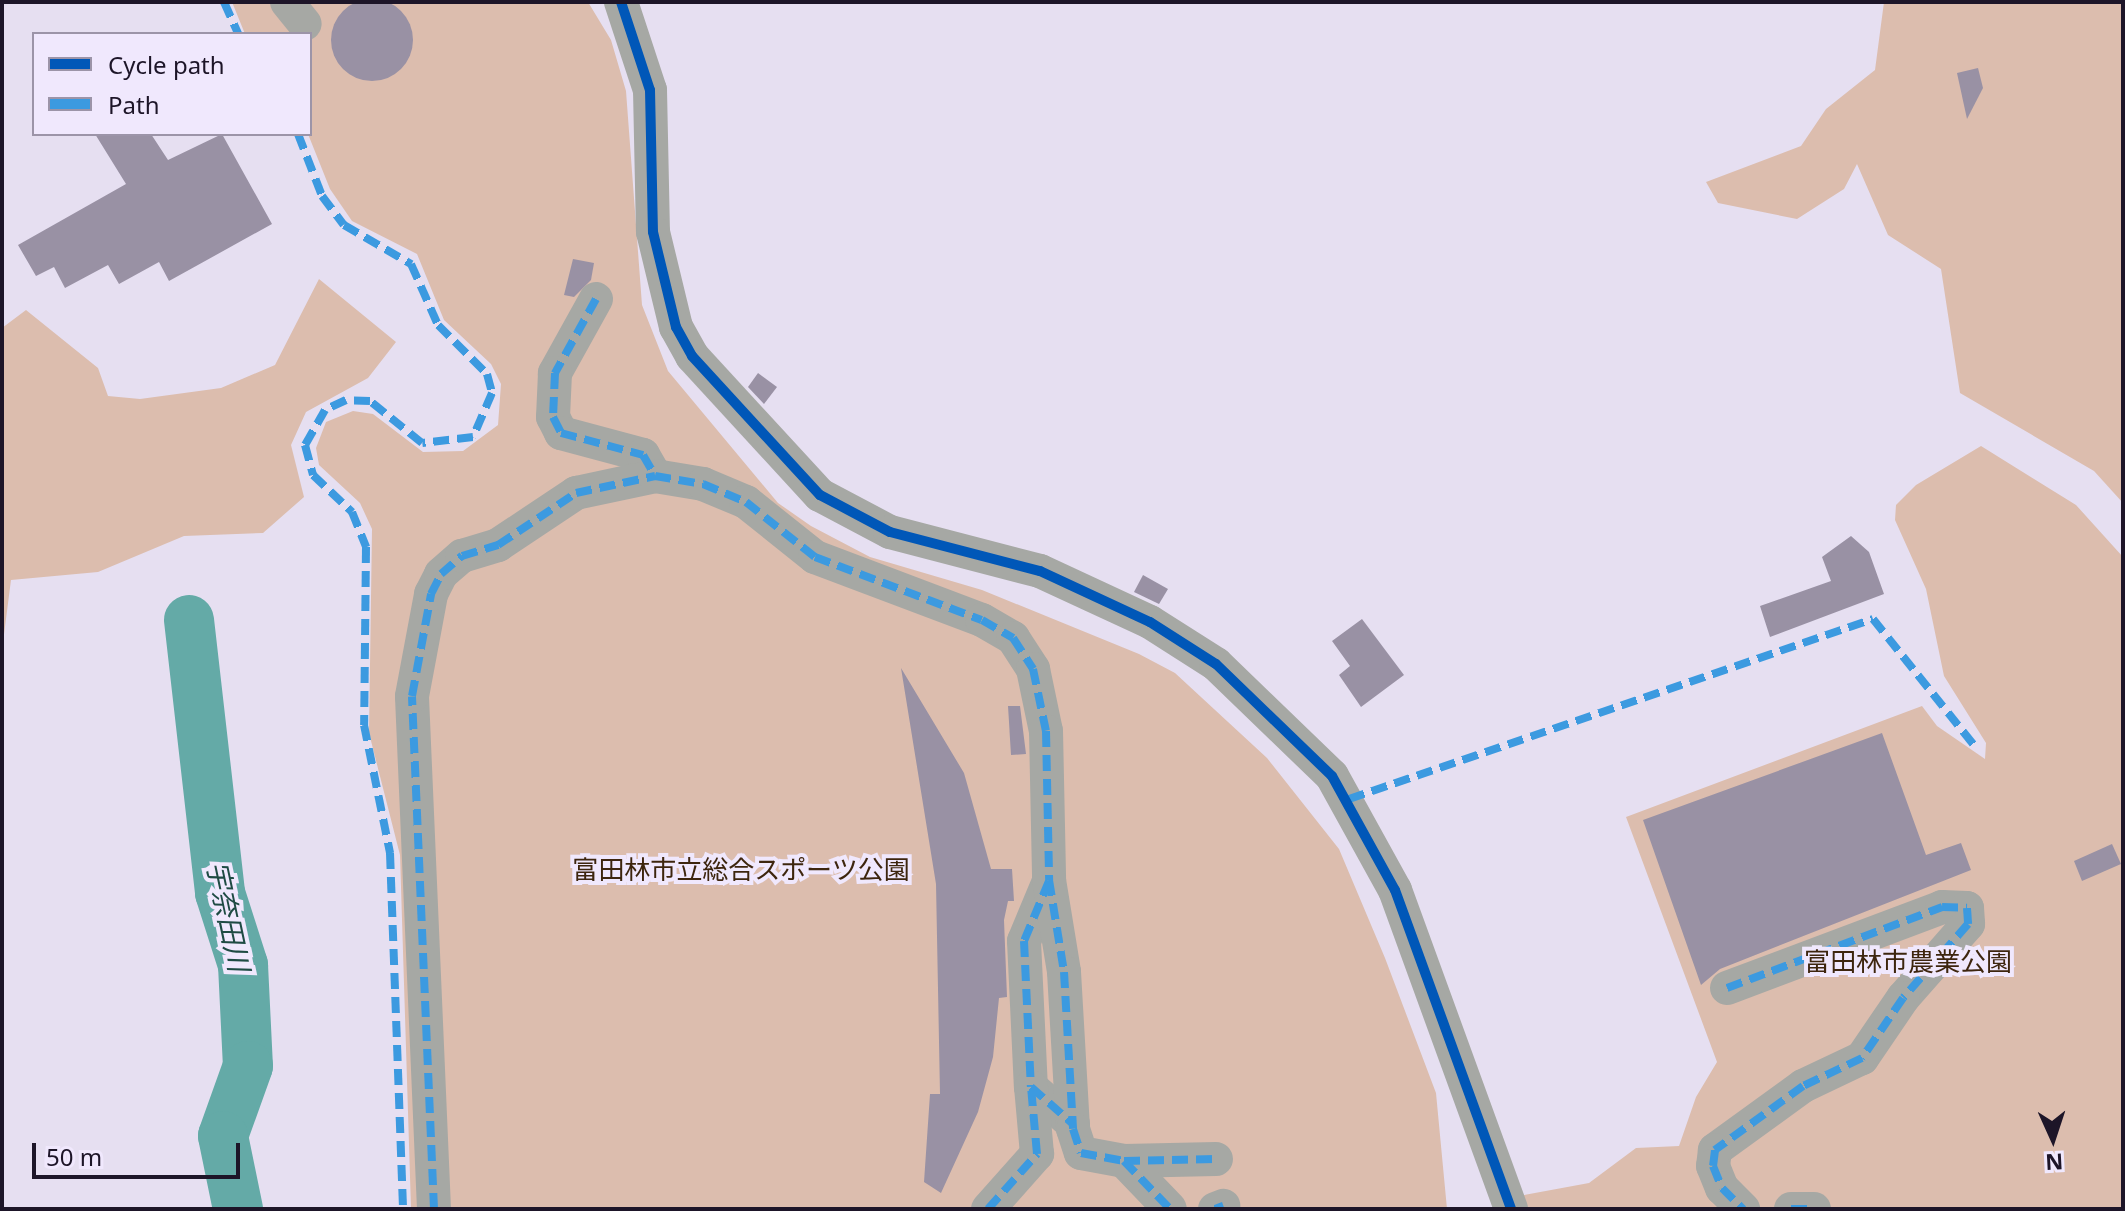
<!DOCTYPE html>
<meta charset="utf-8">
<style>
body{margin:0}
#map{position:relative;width:2125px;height:1211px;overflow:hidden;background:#e6dff1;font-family:"Noto Sans","Noto Sans JP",sans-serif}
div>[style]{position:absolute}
.green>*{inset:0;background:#dcbdae}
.river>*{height:50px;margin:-25px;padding:0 25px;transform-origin:25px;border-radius:25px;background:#64aaa7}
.building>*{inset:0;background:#9991a4}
.round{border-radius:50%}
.minor>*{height:34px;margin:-17px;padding:0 17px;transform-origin:17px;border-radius:17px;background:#a6a8a4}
.quiet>*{height:8px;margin-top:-4px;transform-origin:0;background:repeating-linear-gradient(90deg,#3c9ae0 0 16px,transparent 0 24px)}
.cycleway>*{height:10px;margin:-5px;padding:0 5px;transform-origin:5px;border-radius:5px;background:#0057b8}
span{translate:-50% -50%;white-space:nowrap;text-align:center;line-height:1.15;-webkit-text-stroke:8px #f0e8fd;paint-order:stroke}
.park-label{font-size:26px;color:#3d250e}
.water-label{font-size:28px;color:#1f4b44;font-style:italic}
.frame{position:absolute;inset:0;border:4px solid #1d1528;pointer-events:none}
.legend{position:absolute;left:32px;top:32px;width:280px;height:104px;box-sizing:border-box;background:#f0e8fd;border:2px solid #9c94a8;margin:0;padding:10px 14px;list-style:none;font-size:24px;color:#1d1528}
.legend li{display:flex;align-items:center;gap:16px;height:40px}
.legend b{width:40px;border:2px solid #9c94a8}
.north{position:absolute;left:2013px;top:1099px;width:80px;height:80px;-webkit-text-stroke:6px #f0e8fd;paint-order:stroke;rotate:177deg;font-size:22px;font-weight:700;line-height:32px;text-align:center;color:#1d1528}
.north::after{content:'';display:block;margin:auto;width:28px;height:36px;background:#1d1528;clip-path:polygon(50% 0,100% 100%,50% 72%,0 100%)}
.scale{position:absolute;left:32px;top:1143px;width:208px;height:36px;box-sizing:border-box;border:4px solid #1d1528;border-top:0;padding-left:10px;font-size:24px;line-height:28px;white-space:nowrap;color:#1d1528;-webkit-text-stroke:6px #f0e8fd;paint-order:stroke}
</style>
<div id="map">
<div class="green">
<i style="clip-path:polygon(232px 2px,588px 2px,611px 40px,626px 91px,642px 305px,668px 371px,778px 503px,811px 526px,870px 557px,982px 590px,1139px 654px,1175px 673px,1267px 758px,1339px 849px,1385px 958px,1436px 1093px,1447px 1209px,411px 1209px,400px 855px,369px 733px,372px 529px,360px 503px,319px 465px,316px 448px,326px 422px,353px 411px,373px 414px,423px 452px,463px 451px,498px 425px,501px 384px,491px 364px,444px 320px,417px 254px,352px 221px,330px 189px,308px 134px,310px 34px,245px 34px)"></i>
<i style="clip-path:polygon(1884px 2px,2123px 2px,2123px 503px,2094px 471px,1960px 393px,1941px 269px,1888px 235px,1857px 164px,1844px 189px,1797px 219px,1718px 203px,1706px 182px,1801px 146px,1826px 109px,1875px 70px)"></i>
<i style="clip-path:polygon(319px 279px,396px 342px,368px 378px,306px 412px,291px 445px,304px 497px,263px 533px,184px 536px,98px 572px,11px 580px,2px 650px,2px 328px,26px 310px,98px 368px,108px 396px,140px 399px,221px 388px,275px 365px)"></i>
<i style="clip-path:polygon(1981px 446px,2076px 505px,2123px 557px,2123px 1209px,1524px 1209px,1519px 1196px,1589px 1183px,1636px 1148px,1679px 1146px,1696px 1097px,1717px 1062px,1626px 817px,1922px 706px,1937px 726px,1985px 759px,1986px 743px,1944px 676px,1926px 589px,1895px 520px,1896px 505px,1916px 485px)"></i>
</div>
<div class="river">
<i style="left:189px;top:620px;width:275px;rotate:83.5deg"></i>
<i style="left:220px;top:893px;width:76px;rotate:72.3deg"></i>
<i style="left:243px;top:965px;width:101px;rotate:87.2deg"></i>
<i style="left:248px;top:1066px;width:74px;rotate:109.7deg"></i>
<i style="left:223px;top:1136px;width:75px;rotate:78.4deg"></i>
</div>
<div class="building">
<i class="round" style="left:331px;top:-1px;width:82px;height:82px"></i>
<i style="clip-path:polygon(1978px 68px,1983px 88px,1967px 119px,1957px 73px)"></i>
<i style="clip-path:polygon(95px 134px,151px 134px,168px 160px,222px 134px,272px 224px,169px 281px,159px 262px,119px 284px,108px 265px,65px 288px,54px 267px,36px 276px,18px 245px,126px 184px)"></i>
<i style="clip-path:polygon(573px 259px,594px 263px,591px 280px,574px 297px,564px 295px)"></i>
<i style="clip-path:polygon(758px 373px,777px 387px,764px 404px,748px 387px)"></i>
<i style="clip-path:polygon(1851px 536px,1869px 552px,1884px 594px,1770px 637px,1760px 606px,1831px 581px,1822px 557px)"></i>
<i style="clip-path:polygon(1143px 575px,1168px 589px,1159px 604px,1134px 592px)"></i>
<i style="clip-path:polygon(1362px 619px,1404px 675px,1361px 707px,1339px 675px,1350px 666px,1332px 641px)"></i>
<i style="clip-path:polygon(901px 668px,964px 773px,991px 869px,1012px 869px,1014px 901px,1008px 901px,1004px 920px,1007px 997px,999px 998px,993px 1057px,978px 1112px,941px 1193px,924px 1182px,930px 1094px,940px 1094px,936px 884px)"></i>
<i style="clip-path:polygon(1008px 706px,1020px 706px,1026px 754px,1011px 755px)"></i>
<i style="clip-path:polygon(1882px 733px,1926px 855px,1961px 843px,1971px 870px,1720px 969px,1701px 985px,1643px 820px)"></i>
<i style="clip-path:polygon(2112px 844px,2121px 864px,2082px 881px,2074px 861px)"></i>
</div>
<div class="minor">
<i style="left:287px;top:2px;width:28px;rotate:51deg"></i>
<i style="left:621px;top:2px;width:93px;rotate:71.8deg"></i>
<i style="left:650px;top:90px;width:142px;rotate:88.8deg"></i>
<i style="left:653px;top:232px;width:98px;rotate:76.4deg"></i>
<i style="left:676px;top:327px;width:33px;rotate:61deg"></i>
<i style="left:692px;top:356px;width:189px;rotate:47.4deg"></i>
<i style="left:820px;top:495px;width:79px;rotate:27.9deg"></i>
<i style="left:890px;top:532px;width:155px;rotate:14.6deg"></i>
<i style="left:1040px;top:571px;width:121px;rotate:24.9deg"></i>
<i style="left:1150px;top:622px;width:78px;rotate:32.5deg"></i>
<i style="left:1216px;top:664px;width:161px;rotate:44deg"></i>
<i style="left:1332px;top:776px;width:130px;rotate:61.1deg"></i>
<i style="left:1395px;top:890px;width:339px;rotate:70deg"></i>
<i style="left:596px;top:299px;width:85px;rotate:119deg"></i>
<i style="left:555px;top:373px;width:44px;rotate:92.6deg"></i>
<i style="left:553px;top:417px;width:18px;rotate:63deg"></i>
<i style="left:561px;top:433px;width:85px;rotate:15deg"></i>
<i style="left:643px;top:455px;width:24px;rotate:60deg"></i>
<i style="left:1049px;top:881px;width:65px;rotate:112.6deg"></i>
<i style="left:1024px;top:941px;width:146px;rotate:87.3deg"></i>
<i style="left:1031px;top:1087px;width:56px;rotate:41.4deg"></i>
<i style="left:1727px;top:988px;width:230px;rotate:-20.6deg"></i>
<i style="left:1942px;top:907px;width:25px;rotate:2deg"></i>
<i style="left:1967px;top:908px;width:16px;rotate:86deg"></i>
<i style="left:1968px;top:924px;width:98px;rotate:131.3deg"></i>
<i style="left:1903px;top:998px;width:73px;rotate:124.3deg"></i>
<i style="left:1862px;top:1058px;width:65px;rotate:154.6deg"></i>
<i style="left:1803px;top:1086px;width:109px;rotate:144deg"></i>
<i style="left:1715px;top:1150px;width:16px;rotate:97deg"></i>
<i style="left:1713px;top:1166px;width:24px;rotate:68deg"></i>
<i style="left:1722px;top:1188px;width:30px;rotate:45deg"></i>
<i style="left:1124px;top:1161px;width:92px;rotate:-1.2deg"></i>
<i style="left:434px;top:1209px;width:513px;rotate:-92.46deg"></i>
<i style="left:412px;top:696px;width:104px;rotate:-79.4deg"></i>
<i style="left:431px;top:594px;width:22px;rotate:-63deg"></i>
<i style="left:441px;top:574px;width:28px;rotate:-41deg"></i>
<i style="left:462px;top:556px;width:38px;rotate:-17deg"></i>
<i style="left:498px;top:545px;width:94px;rotate:-33.7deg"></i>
<i style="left:576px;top:493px;width:81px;rotate:-12.1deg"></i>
<i style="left:655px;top:476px;width:49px;rotate:9.5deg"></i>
<i style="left:703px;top:484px;width:47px;rotate:22.7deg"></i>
<i style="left:746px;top:502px;width:88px;rotate:38.6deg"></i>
<i style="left:815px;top:557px;width:178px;rotate:20.7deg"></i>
<i style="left:982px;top:620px;width:36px;rotate:30deg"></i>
<i style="left:1013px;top:638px;width:37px;rotate:57deg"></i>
<i style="left:1033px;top:669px;width:63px;rotate:78.2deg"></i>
<i style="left:1046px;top:731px;width:149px;rotate:88.8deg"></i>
<i style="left:1049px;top:880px;width:93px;rotate:80.7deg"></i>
<i style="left:1064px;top:972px;width:157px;rotate:86.7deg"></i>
<i style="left:1073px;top:1129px;width:25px;rotate:72deg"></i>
<i style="left:1081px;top:1153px;width:44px;rotate:10.5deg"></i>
<i style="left:1124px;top:1161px;width:66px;rotate:46.2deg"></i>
<i style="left:988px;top:1209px;width:74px;rotate:-48.3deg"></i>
<i style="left:1037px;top:1154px;width:67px;rotate:-95.1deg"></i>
<i style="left:1215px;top:1209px;width:9px;rotate:-21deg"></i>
<i style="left:1791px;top:1209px;width:23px"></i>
</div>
<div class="quiet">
<i style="left:224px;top:2px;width:35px;rotate:66deg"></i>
<i style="left:298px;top:134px;width:66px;rotate:68.8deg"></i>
<i style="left:322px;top:196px;width:36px;rotate:53deg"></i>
<i style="left:344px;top:225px;width:78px;rotate:30.2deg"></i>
<i style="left:411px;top:264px;width:67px;rotate:66.1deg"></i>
<i style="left:438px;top:325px;width:69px;rotate:45deg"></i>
<i style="left:487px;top:374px;width:20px;rotate:75deg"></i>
<i style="left:492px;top:393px;width:48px;rotate:113.4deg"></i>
<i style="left:473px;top:437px;width:51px;rotate:173.3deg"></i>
<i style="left:422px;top:443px;width:67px;rotate:-141.1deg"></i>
<i style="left:370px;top:401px;width:24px;rotate:-178deg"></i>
<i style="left:346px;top:400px;width:23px;rotate:155deg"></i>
<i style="left:325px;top:410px;width:40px;rotate:119.7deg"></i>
<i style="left:305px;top:445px;width:31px;rotate:75deg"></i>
<i style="left:313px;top:475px;width:54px;rotate:43.5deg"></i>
<i style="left:352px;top:512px;width:38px;rotate:68deg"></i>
<i style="left:366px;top:547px;width:178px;rotate:90.6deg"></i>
<i style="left:364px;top:725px;width:131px;rotate:78.5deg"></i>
<i style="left:390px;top:853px;width:356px;rotate:87.9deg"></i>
<i style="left:596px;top:299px;width:85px;rotate:119deg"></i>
<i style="left:555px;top:373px;width:44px;rotate:92.6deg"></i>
<i style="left:553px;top:417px;width:18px;rotate:63deg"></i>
<i style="left:561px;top:433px;width:85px;rotate:15deg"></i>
<i style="left:643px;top:455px;width:24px;rotate:60deg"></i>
<i style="left:1349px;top:799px;width:554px;rotate:-18.96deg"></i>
<i style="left:1873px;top:619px;width:161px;rotate:51.3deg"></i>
<i style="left:1049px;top:881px;width:65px;rotate:112.6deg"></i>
<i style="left:1024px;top:941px;width:146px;rotate:87.3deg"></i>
<i style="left:1031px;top:1087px;width:56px;rotate:41.4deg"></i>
<i style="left:1727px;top:988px;width:230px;rotate:-20.6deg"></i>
<i style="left:1942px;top:907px;width:25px;rotate:2deg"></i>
<i style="left:1967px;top:908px;width:16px;rotate:86deg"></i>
<i style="left:1968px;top:924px;width:98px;rotate:131.3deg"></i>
<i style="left:1903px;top:998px;width:73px;rotate:124.3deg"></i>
<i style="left:1862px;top:1058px;width:65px;rotate:154.6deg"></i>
<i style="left:1803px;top:1086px;width:109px;rotate:144deg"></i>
<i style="left:1715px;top:1150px;width:16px;rotate:97deg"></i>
<i style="left:1713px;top:1166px;width:24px;rotate:68deg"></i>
<i style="left:1722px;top:1188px;width:30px;rotate:45deg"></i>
<i style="left:1124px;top:1161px;width:92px;rotate:-1.2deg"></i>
<i style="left:434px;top:1209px;width:513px;rotate:-92.46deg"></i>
<i style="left:412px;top:696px;width:104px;rotate:-79.4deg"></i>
<i style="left:431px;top:594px;width:22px;rotate:-63deg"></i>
<i style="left:441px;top:574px;width:28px;rotate:-41deg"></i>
<i style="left:462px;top:556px;width:38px;rotate:-17deg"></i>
<i style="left:498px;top:545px;width:94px;rotate:-33.7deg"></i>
<i style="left:576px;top:493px;width:81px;rotate:-12.1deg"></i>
<i style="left:655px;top:476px;width:49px;rotate:9.5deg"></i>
<i style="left:703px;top:484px;width:47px;rotate:22.7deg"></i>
<i style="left:746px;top:502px;width:88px;rotate:38.6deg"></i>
<i style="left:815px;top:557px;width:178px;rotate:20.7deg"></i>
<i style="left:982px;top:620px;width:36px;rotate:30deg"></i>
<i style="left:1013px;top:638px;width:37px;rotate:57deg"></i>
<i style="left:1033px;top:669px;width:63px;rotate:78.2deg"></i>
<i style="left:1046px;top:731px;width:149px;rotate:88.8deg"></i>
<i style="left:1049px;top:880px;width:93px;rotate:80.7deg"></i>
<i style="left:1064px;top:972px;width:157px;rotate:86.7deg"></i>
<i style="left:1073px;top:1129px;width:25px;rotate:72deg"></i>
<i style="left:1081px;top:1153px;width:44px;rotate:10.5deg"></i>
<i style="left:1124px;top:1161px;width:66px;rotate:46.2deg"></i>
<i style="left:988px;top:1209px;width:74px;rotate:-48.3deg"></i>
<i style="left:1037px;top:1154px;width:67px;rotate:-95.1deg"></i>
<i style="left:1215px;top:1209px;width:9px;rotate:-21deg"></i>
<i style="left:1791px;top:1209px;width:23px"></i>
</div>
<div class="cycleway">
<i style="left:621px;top:2px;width:93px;rotate:71.8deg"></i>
<i style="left:650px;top:90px;width:142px;rotate:88.8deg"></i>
<i style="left:653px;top:232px;width:98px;rotate:76.4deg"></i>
<i style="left:676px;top:327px;width:33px;rotate:61deg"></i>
<i style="left:692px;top:356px;width:189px;rotate:47.4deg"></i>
<i style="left:820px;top:495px;width:79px;rotate:27.9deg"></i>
<i style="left:890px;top:532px;width:155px;rotate:14.6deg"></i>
<i style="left:1040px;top:571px;width:121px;rotate:24.9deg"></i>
<i style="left:1150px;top:622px;width:78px;rotate:32.5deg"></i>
<i style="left:1216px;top:664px;width:161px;rotate:44deg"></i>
<i style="left:1332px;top:776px;width:130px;rotate:61.1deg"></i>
<i style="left:1395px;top:890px;width:339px;rotate:70deg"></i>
</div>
<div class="park-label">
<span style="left:741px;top:870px">富田林市立総合スポーツ公園</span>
<span style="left:1908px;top:962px">富田林市農業公園</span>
</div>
<div class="water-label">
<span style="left:229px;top:916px;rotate:78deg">宇奈田川</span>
</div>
<div class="frame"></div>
<ul class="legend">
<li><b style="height:10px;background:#0057b8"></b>Cycle path</li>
<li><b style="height:10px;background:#3c9ae0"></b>Path</li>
</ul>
<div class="north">N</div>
<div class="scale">50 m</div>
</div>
